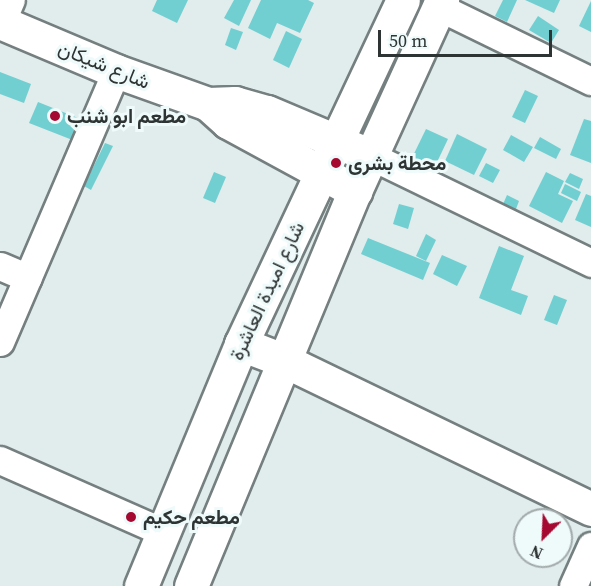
<!DOCTYPE html>
<meta charset="utf-8">
<style>
body{margin:0}
#map{position:relative;width:591px;height:586px;overflow:hidden;background:#e1ecec;font-family:"Source Serif 4",Vazirmatn,serif}
div>[style]{position:absolute}
.building>*{inset:0;background:#71cfd1}
.roads{filter:drop-shadow(2px 0 #757f7f) drop-shadow(-2px 0 #757f7f) drop-shadow(0 2px #757f7f) drop-shadow(0 -2px #757f7f)}
.minor>*{height:27px;margin:-13.5px;padding:0 13.5px;transform-origin:13.5px;border-radius:13.5px;background:#fff}
.tertiary>*{height:33px;margin:-16.5px;padding:0 16.5px;transform-origin:16.5px;border-radius:16.5px;background:#fff}
.secondary>*{height:33px;margin:-16.5px;padding:0 16.5px;transform-origin:16.5px;border-radius:16.5px;background:#fff}
.dots>*{width:16px;height:16px;translate:-50% -50%;box-sizing:border-box;border:3px solid #effafa;border-radius:50%}
span{translate:-50% -50%;white-space:nowrap;text-align:center;line-height:1.15;-webkit-text-stroke:6px #effafa;paint-order:stroke}
.street-label{font-size:20px;color:#2e3333}
.poi-label{font-size:20px;color:#2e3333;font-weight:700}
.left{translate:0 -50%;text-align:left}
.north{position:absolute;left:513px;top:508px;width:60px;height:60px;box-sizing:border-box;background:#effafa;border:2px solid #a2aaaa;border-radius:50%;rotate:204deg;font-size:16px;font-weight:700;line-height:24px;text-align:center;color:#2e3333}
.north::after{content:'';display:block;margin:auto;width:21px;height:27px;background:#a50931;clip-path:polygon(50% 0,100% 100%,50% 72%,0 100%)}
.scale{position:absolute;left:378px;top:30px;width:174px;height:27px;box-sizing:border-box;border:3px solid #2e3333;border-top:0;padding-left:8px;font-size:18px;line-height:21px;white-space:nowrap;color:#2e3333;-webkit-text-stroke:4px #effafa;paint-order:stroke}
</style>
<div id="map">
<div class="building">
<i style="clip-path:polygon(157px 0,188px 0,177px 23px,152px 11px)"></i>
<i style="clip-path:polygon(234px 0,251px 0,239px 26px,224px 18px)"></i>
<i style="clip-path:polygon(261px 0,308px 0,314px 3px,300px 33px,277px 23px,270px 39px,248px 28px)"></i>
<i style="clip-path:polygon(503px 0,517px 0,507px 22px,495px 16px)"></i>
<i style="clip-path:polygon(525px 0,560px 0,554px 13px)"></i>
<i style="clip-path:polygon(591px 1px,591px 32px,579px 26px)"></i>
<i style="clip-path:polygon(538px 16px,559px 30px,551px 43px,529px 30px)"></i>
<i style="clip-path:polygon(231px 28px,243px 32px,236px 50px,225px 45px)"></i>
<i style="clip-path:polygon(286px 31px,302px 39px,289px 68px,273px 60px)"></i>
<i style="clip-path:polygon(0 72px,31px 84px,24px 103px,0 94px)"></i>
<i style="clip-path:polygon(525px 90px,538px 96px,525px 123px,512px 117px)"></i>
<i style="clip-path:polygon(38px 102px,83px 120px,75px 141px,29px 123px)"></i>
<i style="clip-path:polygon(584px 119px,591px 121px,591px 163px,570px 155px)"></i>
<i style="clip-path:polygon(426px 129px,448px 139px,429px 179px,407px 168px)"></i>
<i style="clip-path:polygon(457px 134px,487px 149px,474px 175px,445px 161px)"></i>
<i style="clip-path:polygon(511px 135px,533px 147px,524px 162px,503px 150px)"></i>
<i style="clip-path:polygon(540px 137px,561px 149px,556px 159px,534px 148px)"></i>
<i style="clip-path:polygon(105px 143px,113px 146px,91px 190px,84px 186px)"></i>
<i style="clip-path:polygon(486px 163px,500px 170px,493px 183px,479px 176px)"></i>
<i style="clip-path:polygon(214px 172px,226px 177px,215px 203px,203px 198px)"></i>
<i style="clip-path:polygon(546px 172px,564px 181px,558px 194px,573px 201px,562px 223px,529px 206px)"></i>
<i style="clip-path:polygon(570px 173px,583px 179px,579px 189px,565px 182px)"></i>
<i style="clip-path:polygon(565px 184px,581px 192px,577px 201px,561px 193px)"></i>
<i style="clip-path:polygon(586px 194px,591px 196px,591px 227px,575px 220px)"></i>
<i style="clip-path:polygon(507px 195px,519px 201px,513px 217px,500px 211px)"></i>
<i style="clip-path:polygon(399px 204px,414px 208px,408px 229px,393px 224px)"></i>
<i style="clip-path:polygon(426px 234px,436px 240px,426px 261px,416px 256px)"></i>
<i style="clip-path:polygon(368px 238px,430px 263px,423px 280px,361px 254px)"></i>
<i style="clip-path:polygon(499px 246px,524px 256px,511px 290px,528px 296px,521px 315px,479px 298px)"></i>
<i style="clip-path:polygon(442px 255px,467px 266px,457px 286px,433px 274px)"></i>
<i style="clip-path:polygon(554px 295px,567px 300px,557px 325px,544px 320px)"></i>
</div>
<div class="roads">
<div class="minor">
<i style="left:439px;top:7px;width:169px;rotate:26deg"></i>
<i style="left:1px;top:23px;width:25px;rotate:-67deg"></i>
<i style="left:371px;top:156px;width:245px;rotate:25.9deg"></i>
<i style="left:0;top:266px;width:30px;rotate:23deg"></i>
<i style="left:0;top:342px;width:295px;rotate:-66.8deg"></i>
<i style="left:0;top:460px;width:178px;rotate:23.8deg"></i>
<i style="left:573px;top:586px;width:44px;rotate:-65.8deg"></i>
</div>
<div class="tertiary">
<i style="left:0;top:22px;width:126px;rotate:22.9deg"></i>
<i style="left:116px;top:71px;width:98px;rotate:19.7deg"></i>
<i style="left:208px;top:104px;width:27px;rotate:42deg"></i>
<i style="left:228px;top:122px;width:145px;rotate:28.5deg"></i>
<i style="left:208px;top:104px;width:27px;rotate:-2deg"></i>
<i style="left:235px;top:103px;width:33px;rotate:16deg"></i>
<i style="left:267px;top:112px;width:113px;rotate:22.9deg"></i>
<i style="left:241px;top:344px;width:47px;rotate:21.1deg"></i>
<i style="left:285px;top:361px;width:340px;rotate:25.8deg"></i>
</div>
<div class="secondary">
<i style="left:141px;top:586px;width:262px;rotate:-67.5deg"></i>
<i style="left:241px;top:344px;width:380px;rotate:-64.8deg"></i>
<i style="left:191px;top:586px;width:428px;rotate:-67.5deg"></i>
<i style="left:355px;top:191px;width:210px;rotate:-65.5deg"></i>
</div>
</div>
<div class="dots">
<i style="left:55px;top:116px;background:#a50931"></i>
<i style="left:336px;top:163px;background:#a50931"></i>
<i style="left:131px;top:517px;background:#a50931"></i>
</div>
<div class="street-label">
<span style="left:104px;top:65px;rotate:22deg">شارع شيكان</span>
<span style="left:267px;top:291px;rotate:-65deg">شارع امبدة العاشرة</span>
</div>
<div class="poi-label">
<span class="left" style="left:67px;top:116px">مطعم ابو شنب</span>
<span class="left" style="left:348px;top:163px">محطة بشرى</span>
<span class="left" style="left:143px;top:517px">مطعم حكيم</span>
</div>
<div class="north">N</div>
<div class="scale">50 m</div>
</div>
